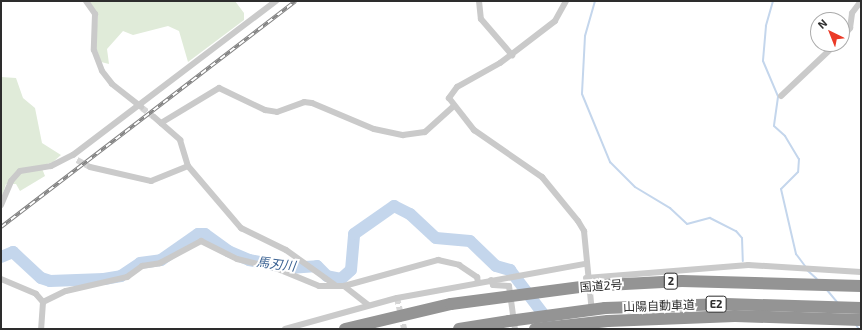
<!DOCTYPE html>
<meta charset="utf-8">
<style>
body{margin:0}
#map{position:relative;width:862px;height:330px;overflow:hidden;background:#fff;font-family:"Exo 2","Noto Sans JP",sans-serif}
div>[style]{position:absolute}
.green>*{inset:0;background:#e0ebd9}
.stream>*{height:2px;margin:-1px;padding:0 1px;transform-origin:1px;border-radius:1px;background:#c4d6ec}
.river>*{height:12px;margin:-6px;padding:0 6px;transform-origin:6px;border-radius:6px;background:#c4d6ec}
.street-tunnel>*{height:6px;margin-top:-3px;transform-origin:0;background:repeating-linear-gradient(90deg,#d5d5d5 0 6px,transparent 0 9px)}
.street>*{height:6px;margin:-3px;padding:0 3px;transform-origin:3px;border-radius:3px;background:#cacaca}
.highway>*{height:12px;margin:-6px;padding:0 6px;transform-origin:6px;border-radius:6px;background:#949494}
.rail>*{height:3.5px;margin-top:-1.75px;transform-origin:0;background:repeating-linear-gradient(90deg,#fff 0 6px,#828282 0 12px);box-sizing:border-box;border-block:1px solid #828282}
.highway-bridge>*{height:12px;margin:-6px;padding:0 6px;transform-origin:6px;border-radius:6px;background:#949494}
span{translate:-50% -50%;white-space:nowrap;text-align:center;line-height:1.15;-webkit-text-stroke:4px #fff;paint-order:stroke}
.shield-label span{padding:1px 3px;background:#fff;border:1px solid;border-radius:3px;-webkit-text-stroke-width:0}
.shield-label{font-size:11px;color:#2d2d2d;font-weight:700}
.street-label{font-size:12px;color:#2d2d2d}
.water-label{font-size:13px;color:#386091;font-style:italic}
.frame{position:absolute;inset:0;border:2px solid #2d2d2d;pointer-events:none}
.north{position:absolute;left:810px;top:12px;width:40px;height:40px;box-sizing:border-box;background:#fff;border:1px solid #ababab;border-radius:50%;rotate:317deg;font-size:11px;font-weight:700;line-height:16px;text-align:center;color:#2d2d2d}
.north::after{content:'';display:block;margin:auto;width:14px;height:18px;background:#eb3a27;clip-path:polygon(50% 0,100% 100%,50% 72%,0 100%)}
</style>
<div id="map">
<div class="green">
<i style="clip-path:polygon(88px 1px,235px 1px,244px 13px,244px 20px,188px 62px,179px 31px,168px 26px,133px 35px,123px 31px,107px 49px,109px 64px,101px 62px,95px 44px,98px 15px)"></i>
<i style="clip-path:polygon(1px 77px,16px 78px,23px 98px,35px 108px,42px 143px,61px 155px,53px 162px,41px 166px,45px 176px,20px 191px,16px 184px,6px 184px,1px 199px)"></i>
</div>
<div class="stream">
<i style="left:595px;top:1px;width:36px;rotate:106deg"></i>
<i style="left:585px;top:36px;width:58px;rotate:93deg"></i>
<i style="left:582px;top:94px;width:74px;rotate:67.6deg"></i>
<i style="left:610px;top:162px;width:35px;rotate:45deg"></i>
<i style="left:635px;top:187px;width:41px;rotate:31deg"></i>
<i style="left:670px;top:208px;width:23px;rotate:43deg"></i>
<i style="left:687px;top:224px;width:24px;rotate:-15deg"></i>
<i style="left:710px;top:218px;width:29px;rotate:27deg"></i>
<i style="left:736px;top:231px;width:9px;rotate:49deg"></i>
<i style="left:742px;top:238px;width:23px;rotate:88deg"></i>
<i style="left:773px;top:1px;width:26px;rotate:106deg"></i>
<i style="left:766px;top:26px;width:35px;rotate:95deg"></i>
<i style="left:763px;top:61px;width:39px;rotate:67deg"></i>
<i style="left:778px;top:97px;width:29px;rotate:98deg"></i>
<i style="left:774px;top:126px;width:15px;rotate:42deg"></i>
<i style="left:785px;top:136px;width:27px;rotate:59deg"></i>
<i style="left:799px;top:159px;width:13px;rotate:94deg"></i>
<i style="left:798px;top:172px;width:24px;rotate:135deg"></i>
<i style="left:781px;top:189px;width:67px;rotate:77deg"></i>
<i style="left:796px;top:254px;width:15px;rotate:53deg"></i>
<i style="left:807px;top:270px;width:13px;rotate:42deg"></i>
<i style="left:827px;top:290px;width:17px;rotate:50deg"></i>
<i style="left:856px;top:325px;width:5px;rotate:53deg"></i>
</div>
<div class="river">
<i style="left:1px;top:257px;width:13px;rotate:-23deg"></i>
<i style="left:13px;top:252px;width:38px;rotate:43deg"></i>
<i style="left:41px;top:278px;width:9px;rotate:18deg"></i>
<i style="left:50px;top:281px;width:54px;rotate:-2.1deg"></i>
<i style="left:104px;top:279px;width:17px;rotate:-10deg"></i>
<i style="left:121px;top:276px;width:23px;rotate:-34deg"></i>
<i style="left:140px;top:263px;width:21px;rotate:-8deg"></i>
<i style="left:161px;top:260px;width:45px;rotate:-35.1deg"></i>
<i style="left:198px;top:234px;width:7px"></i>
<i style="left:205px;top:234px;width:29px;rotate:36deg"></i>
<i style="left:228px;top:251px;width:23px;rotate:23deg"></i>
<i style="left:249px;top:260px;width:42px;rotate:11deg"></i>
<i style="left:290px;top:268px;width:27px;rotate:-4deg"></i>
<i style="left:317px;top:266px;width:14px;rotate:45deg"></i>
<i style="left:327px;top:276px;width:14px;rotate:12deg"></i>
<i style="left:341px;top:279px;width:13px;rotate:-42deg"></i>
<i style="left:351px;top:270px;width:36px;rotate:-85deg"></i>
<i style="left:354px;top:234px;width:49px;rotate:-35deg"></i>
<i style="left:394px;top:206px;width:18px;rotate:27deg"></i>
<i style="left:410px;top:214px;width:35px;rotate:43deg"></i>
<i style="left:436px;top:238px;width:34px;rotate:5deg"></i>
<i style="left:470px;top:241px;width:36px;rotate:44deg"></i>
<i style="left:496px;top:266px;width:15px;rotate:16deg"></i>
<i style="left:510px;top:270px;width:66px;rotate:53deg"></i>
</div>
<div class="street-tunnel">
<i style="left:142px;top:108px;width:15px;rotate:37deg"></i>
<i style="left:77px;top:160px;width:15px;rotate:28deg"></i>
<i style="left:397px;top:298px;width:32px;rotate:77deg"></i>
</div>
<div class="street">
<i style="left:86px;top:1px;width:16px;rotate:55deg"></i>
<i style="left:95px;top:14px;width:36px;rotate:92deg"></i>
<i style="left:94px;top:50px;width:22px;rotate:69deg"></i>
<i style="left:102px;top:71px;width:16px;rotate:52deg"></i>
<i style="left:112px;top:84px;width:37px;rotate:38deg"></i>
<i style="left:479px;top:1px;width:18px;rotate:84deg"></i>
<i style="left:481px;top:19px;width:48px;rotate:49.3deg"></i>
<i style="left:566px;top:1px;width:23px;rotate:119deg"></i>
<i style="left:555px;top:21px;width:69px;rotate:142.6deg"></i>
<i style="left:500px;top:63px;width:49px;rotate:150.8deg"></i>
<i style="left:457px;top:87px;width:14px;rotate:126deg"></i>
<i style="left:449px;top:98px;width:41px;rotate:52deg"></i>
<i style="left:474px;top:130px;width:83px;rotate:34.7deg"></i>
<i style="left:542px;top:177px;width:57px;rotate:50.7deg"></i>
<i style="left:578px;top:221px;width:12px;rotate:59deg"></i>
<i style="left:584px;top:231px;width:81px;rotate:84.4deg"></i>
<i style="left:842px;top:38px;width:13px;rotate:-51deg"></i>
<i style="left:850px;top:28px;width:15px;rotate:-82deg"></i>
<i style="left:852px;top:13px;width:15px;rotate:-53deg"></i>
<i style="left:781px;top:96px;width:76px;rotate:-43.4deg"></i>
<i style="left:154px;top:117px;width:35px;rotate:41deg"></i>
<i style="left:180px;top:140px;width:27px;rotate:73deg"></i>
<i style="left:188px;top:166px;width:82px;rotate:49.5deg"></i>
<i style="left:241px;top:228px;width:50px;rotate:26.1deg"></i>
<i style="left:286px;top:250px;width:60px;rotate:35.5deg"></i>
<i style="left:161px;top:123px;width:68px;rotate:-31.1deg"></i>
<i style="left:219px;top:88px;width:51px;rotate:25.6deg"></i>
<i style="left:265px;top:110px;width:12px;rotate:9deg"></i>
<i style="left:277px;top:112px;width:29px;rotate:-20deg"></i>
<i style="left:304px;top:102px;width:8px;rotate:7deg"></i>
<i style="left:312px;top:103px;width:67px;rotate:22.8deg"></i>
<i style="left:374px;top:129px;width:30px;rotate:12deg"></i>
<i style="left:403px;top:135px;width:22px;rotate:-8deg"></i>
<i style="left:425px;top:132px;width:38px;rotate:-42deg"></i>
<i style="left:90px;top:167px;width:63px;rotate:12.9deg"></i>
<i style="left:151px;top:181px;width:40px;rotate:-22deg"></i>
<i style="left:1px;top:205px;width:26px;rotate:-67deg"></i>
<i style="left:11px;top:181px;width:13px;rotate:-48deg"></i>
<i style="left:20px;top:171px;width:31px;rotate:-9deg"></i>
<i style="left:51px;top:166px;width:25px;rotate:-27deg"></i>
<i style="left:73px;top:155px;width:255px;rotate:-37.2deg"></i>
<i style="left:586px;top:278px;width:163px;rotate:-4.6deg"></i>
<i style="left:748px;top:265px;width:113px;rotate:3.5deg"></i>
<i style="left:1px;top:279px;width:38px;rotate:23deg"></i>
<i style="left:36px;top:294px;width:11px;rotate:49deg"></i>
<i style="left:43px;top:302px;width:27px;rotate:94deg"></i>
<i style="left:491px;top:280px;width:5px;rotate:68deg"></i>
<i style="left:493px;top:285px;width:16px;rotate:4deg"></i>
<i style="left:509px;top:286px;width:43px;rotate:82.1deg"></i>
<i style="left:344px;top:286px;width:98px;rotate:-15.5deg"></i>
<i style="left:438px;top:260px;width:22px;rotate:13deg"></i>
<i style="left:459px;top:265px;width:22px;rotate:34deg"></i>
<i style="left:477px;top:277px;width:5px;rotate:79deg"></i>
<i style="left:43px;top:302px;width:25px;rotate:-26deg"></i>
<i style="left:66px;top:291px;width:63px;rotate:-12.9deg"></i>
<i style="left:127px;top:277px;width:19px;rotate:-36deg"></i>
<i style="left:142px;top:266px;width:18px;rotate:-9deg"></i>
<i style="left:160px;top:263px;width:47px;rotate:-28.2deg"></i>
<i style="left:201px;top:241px;width:40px;rotate:26.6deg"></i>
<i style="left:237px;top:259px;width:42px;rotate:13.7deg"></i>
<i style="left:278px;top:269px;width:44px;rotate:22.5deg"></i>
<i style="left:319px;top:286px;width:25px"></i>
<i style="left:344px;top:286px;width:31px;rotate:38deg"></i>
<i style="left:285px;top:329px;width:116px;rotate:-15.5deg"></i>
<i style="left:397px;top:298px;width:191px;rotate:-10.3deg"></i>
</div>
<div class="highway">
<i style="left:605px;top:308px;width:121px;rotate:-1.9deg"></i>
<i style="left:726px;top:304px;width:135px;rotate:1.7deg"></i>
<i style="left:608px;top:321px;width:127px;rotate:-2.3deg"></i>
<i style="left:735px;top:316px;width:126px;rotate:1.8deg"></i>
<i style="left:345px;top:329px;width:109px;rotate:-13.3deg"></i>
<i style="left:451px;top:304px;width:137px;rotate:-7.5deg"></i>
<i style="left:587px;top:286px;width:95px;rotate:-3deg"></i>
<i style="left:682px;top:281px;width:179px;rotate:1.6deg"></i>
<i style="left:459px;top:329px;width:51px;rotate:-9.1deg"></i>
</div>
<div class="rail">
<i style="left:1px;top:227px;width:371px;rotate:-37.5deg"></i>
</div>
<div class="highway-bridge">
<i style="left:509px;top:321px;width:97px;rotate:-7.7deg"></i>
<i style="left:535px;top:329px;width:73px;rotate:-6.3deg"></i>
</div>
<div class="shield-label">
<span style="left:671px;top:281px">2</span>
<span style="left:716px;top:304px">E2</span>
</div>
<div class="street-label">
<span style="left:601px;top:286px;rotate:-4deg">国道2号</span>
<span style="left:659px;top:306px;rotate:-2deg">山陽自動車道</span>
</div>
<div class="water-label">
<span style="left:276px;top:264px;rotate:7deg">馬刃川</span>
</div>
<div class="frame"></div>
<div class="north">N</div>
</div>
